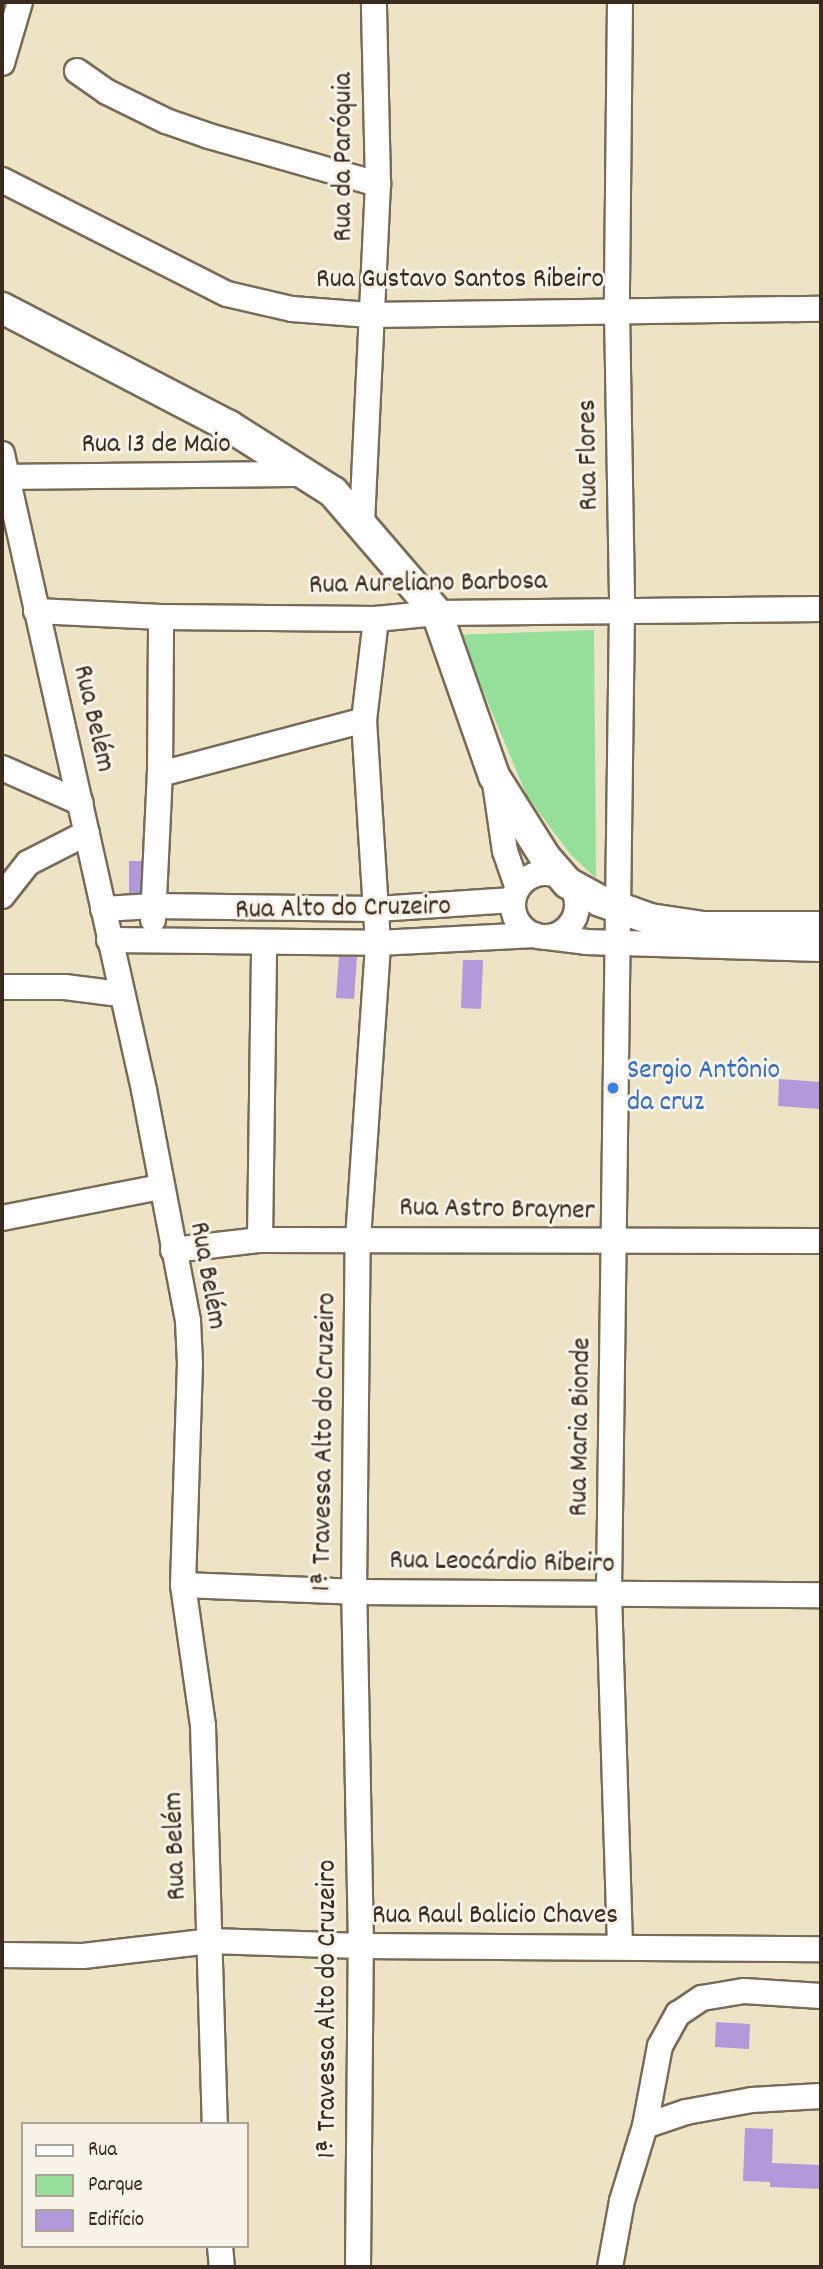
<!DOCTYPE html>
<meta charset="utf-8">
<style>
body{margin:0}
#map{position:relative;width:823px;height:2269px;overflow:hidden;background:#ede3c5;font-family:Dekko,sans-serif}
div>[style]{position:absolute}
.green>*{inset:0;background:#96df9a}
.building>*{inset:0;background:#b299da}
.roads{filter:drop-shadow(2px 0 #796b58) drop-shadow(-2px 0 #796b58) drop-shadow(0 2px #796b58) drop-shadow(0 -2px #796b58)}
.minor>*{height:24px;margin:-12px;padding:0 12px;transform-origin:12px;border-radius:12px;background:#fff}
.minor>.ring{margin:-12px;padding:0;box-sizing:content-box;background:none;border:24px solid #fff;border-radius:50%}
.major>*{height:30px;margin:-15px;padding:0 15px;transform-origin:15px;border-radius:15px;background:#fff}
.dots>*{width:19px;height:19px;translate:-50% -50%;box-sizing:border-box;border:4px solid #f7f3e8;border-radius:50%}
span{translate:-50% -50%;white-space:nowrap;text-align:center;line-height:1.15;-webkit-text-stroke:6px #f7f3e8;paint-order:stroke}
.street-label{font-size:28px;color:#3b2a1e}
.shop-label{font-size:28px;color:#366cbe}
.left{translate:0 -50%;text-align:left}
.frame{position:absolute;inset:0;border:4px solid #3b2a1e;pointer-events:none}
.legend{position:absolute;left:21px;top:2122px;width:228px;height:126px;box-sizing:border-box;background:#f7f3e8;border:2px solid #aca397;margin:0;padding:9px 12px;list-style:none;font-size:21px;color:#3b2a1e}
.legend li{display:flex;align-items:center;gap:14px;height:35px}
.legend b{width:35px;border:2px solid #aca397}
</style>
<div id="map">
<div class="green">
<i style="clip-path:polygon(594px 630px,596px 878px,571px 855px,527px 796px,471px 662px,450px 635px)"></i>
</div>
<div class="building">
<i style="clip-path:polygon(129px 861px,148px 861px,148px 896px,129px 896px)"></i>
<i style="clip-path:polygon(339px 956px,357px 957px,354px 999px,336px 998px)"></i>
<i style="clip-path:polygon(463px 960px,483px 960px,481px 1009px,461px 1008px)"></i>
<i style="clip-path:polygon(779px 1079px,821px 1082px,821px 1109px,778px 1106px)"></i>
<i style="clip-path:polygon(716px 2022px,750px 2024px,749px 2049px,715px 2047px)"></i>
<i style="clip-path:polygon(745px 2128px,773px 2129px,772px 2163px,821px 2165px,821px 2189px,770px 2187px,770px 2182px,743px 2181px)"></i>
</div>
<div class="roads">
<div class="minor">
<i style="left:620px;top:2px;width:309px;rotate:90.6deg"></i>
<i style="left:617px;top:311px;width:299px;rotate:89deg"></i>
<i style="left:622px;top:610px;width:985px;rotate:90.76deg"></i>
<i style="left:609px;top:1595px;width:352px;rotate:88.2deg"></i>
<i style="left:2px;top:63px;width:64px;rotate:-73.6deg"></i>
<i style="left:77px;top:71px;width:37px;rotate:35deg"></i>
<i style="left:107px;top:92px;width:66px;rotate:26.2deg"></i>
<i style="left:166px;top:121px;width:46px;rotate:19.2deg"></i>
<i style="left:209px;top:136px;width:176px;rotate:15.9deg"></i>
<i style="left:2px;top:180px;width:252px;rotate:26.9deg"></i>
<i style="left:227px;top:294px;width:67px;rotate:13deg"></i>
<i style="left:292px;top:309px;width:78px;rotate:4.4deg"></i>
<i style="left:370px;top:315px;width:451px;rotate:-0.8deg"></i>
<i style="left:2px;top:454px;width:652px;rotate:77.41deg"></i>
<i style="left:144px;top:1090px;width:235px;rotate:79.2deg"></i>
<i style="left:188px;top:1321px;width:42px;rotate:87.3deg"></i>
<i style="left:190px;top:1363px;width:222px;rotate:91.8deg"></i>
<i style="left:183px;top:1585px;width:142px;rotate:81.9deg"></i>
<i style="left:203px;top:1726px;width:398px;rotate:88.3deg"></i>
<i style="left:7px;top:477px;width:299px;rotate:-0.6deg"></i>
<i style="left:362px;top:523px;width:339px;rotate:-87.3deg"></i>
<i style="left:378px;top:184px;width:182px;rotate:-91.3deg"></i>
<i style="left:36px;top:611px;width:125px;rotate:2.7deg"></i>
<i style="left:161px;top:617px;width:215px;rotate:0.5deg"></i>
<i style="left:376px;top:619px;width:61px;rotate:-5.6deg"></i>
<i style="left:437px;top:613px;width:384px;rotate:-0.6deg"></i>
<i style="left:2px;top:768px;width:86px;rotate:23.9deg"></i>
<i style="left:160px;top:774px;width:211px;rotate:-14.8deg"></i>
<i style="left:494px;top:776px;width:76px;rotate:81.7deg"></i>
<i style="left:505px;top:851px;width:39px;rotate:71deg"></i>
<i class="ring" style="left:513px;top:873px;width:40px;height:40px"></i>
<i style="left:2px;top:896px;width:42px;rotate:-51.8deg"></i>
<i style="left:28px;top:863px;width:66px;rotate:-27deg"></i>
<i style="left:103px;top:909px;width:51px;rotate:-3.4deg"></i>
<i style="left:154px;top:906px;width:223px;rotate:0.8deg"></i>
<i style="left:377px;top:909px;width:136px;rotate:-3.8deg"></i>
<i style="left:153px;top:920px;width:146px;rotate:-87.3deg"></i>
<i style="left:160px;top:774px;width:157px;rotate:-89.6deg"></i>
<i style="left:547px;top:937px;width:39px;rotate:7deg"></i>
<i style="left:586px;top:942px;width:235px;rotate:1.7deg"></i>
<i style="left:109px;top:940px;width:269px;rotate:0.6deg"></i>
<i style="left:378px;top:943px;width:157px;rotate:-2.9deg"></i>
<i style="left:2px;top:987px;width:63px"></i>
<i style="left:65px;top:987px;width:55px;rotate:7.3deg"></i>
<i style="left:2px;top:1218px;width:161px;rotate:-11.1deg"></i>
<i style="left:260px;top:1240px;width:297px;rotate:-89.2deg"></i>
<i style="left:173px;top:1250px;width:88px;rotate:-6.6deg"></i>
<i style="left:260px;top:1240px;width:561px;rotate:0.1deg"></i>
<i style="left:183px;top:1585px;width:171px;rotate:2.3deg"></i>
<i style="left:354px;top:1592px;width:467px;rotate:0.4deg"></i>
<i style="left:2px;top:1955px;width:81px;rotate:0.7deg"></i>
<i style="left:83px;top:1956px;width:128px;rotate:-6.7deg"></i>
<i style="left:210px;top:1941px;width:151px;rotate:1.9deg"></i>
<i style="left:361px;top:1946px;width:460px;rotate:0.4deg"></i>
<i style="left:645px;top:2126px;width:81px;rotate:-79.4deg"></i>
<i style="left:660px;top:2046px;width:37px;rotate:-61deg"></i>
<i style="left:678px;top:2014px;width:29px;rotate:-34deg"></i>
<i style="left:702px;top:1998px;width:43px;rotate:-9.5deg"></i>
<i style="left:744px;top:1991px;width:77px;rotate:3.7deg"></i>
<i style="left:220px;top:2246px;width:21px;rotate:85deg"></i>
<i style="left:358px;top:2267px;width:321px;rotate:-89.5deg"></i>
<i style="left:361px;top:1946px;width:354px;rotate:-91.1deg"></i>
<i style="left:354px;top:1592px;width:353px;rotate:-89.4deg"></i>
<i style="left:358px;top:1239px;width:297px;rotate:-86.1deg"></i>
<i style="left:378px;top:943px;width:223px;rotate:-93.6deg"></i>
<i style="left:364px;top:720px;width:102px;rotate:-83.2deg"></i>
<i style="left:610px;top:2267px;width:67px;rotate:-79.7deg"></i>
<i style="left:622px;top:2201px;width:78px;rotate:-73deg"></i>
<i style="left:645px;top:2126px;width:43px;rotate:-18.9deg"></i>
<i style="left:686px;top:2112px;width:67px;rotate:-10.3deg"></i>
<i style="left:752px;top:2100px;width:69px;rotate:-3.3deg"></i>
</div>
<div class="major">
<i style="left:2px;top:308px;width:256px;rotate:27.5deg"></i>
<i style="left:229px;top:426px;width:123px;rotate:32.4deg"></i>
<i style="left:333px;top:492px;width:160px;rotate:49.3deg"></i>
<i style="left:437px;top:613px;width:173px;rotate:70.7deg"></i>
<i style="left:494px;top:776px;width:96px;rotate:57.8deg"></i>
<i style="left:545px;top:857px;width:35px;rotate:49deg"></i>
<i style="left:568px;top:883px;width:37px;rotate:29deg"></i>
<i style="left:600px;top:901px;width:53px;rotate:19.8deg"></i>
<i style="left:650px;top:919px;width:54px;rotate:8.6deg"></i>
<i style="left:703px;top:927px;width:118px"></i>
</div>
</div>
<div class="dots">
<i style="left:613px;top:1088px;background:#3f7fe0"></i>
</div>
<div class="street-label">
<span style="left:345px;top:157px;rotate:-90deg">Rua da Paróquia</span>
<span style="left:460px;top:281px">Rua Gustavo Santos Ribeiro</span>
<span style="left:156px;top:446px">Rua 13 de Maio</span>
<span style="left:590px;top:455px;rotate:-91deg">Rua Flores</span>
<span style="left:428px;top:585px;rotate:-1deg">Rua Aureliano Barbosa</span>
<span style="left:92px;top:719px;rotate:77deg">Rua Belém</span>
<span style="left:343px;top:910px;rotate:-1deg">Rua Alto do Cruzeiro</span>
<span style="left:497px;top:1211px;rotate:1deg">Rua Astro Brayner</span>
<span style="left:206px;top:1276px;rotate:80deg">Rua Belém</span>
<span style="left:582px;top:1427px;rotate:-89deg">Rua Maria Bionde</span>
<span style="left:326px;top:1442px;rotate:-89deg">1ª Travessa Alto do Cruzeiro</span>
<span style="left:502px;top:1564px;rotate:1deg">Rua Leocárdio Ribeiro</span>
<span style="left:177px;top:1846px;rotate:-92deg">Rua Belém</span>
<span style="left:495px;top:1917px">Rua Raul Balicio Chaves</span>
<span style="left:329px;top:2009px;rotate:-90deg">1ª Travessa Alto do Cruzeiro</span>
</div>
<div class="shop-label">
<span class="left" style="left:627px;top:1088px">Sergio Antônio<br>da cruz</span>
</div>
<div class="frame"></div>
<ul class="legend">
<li><b style="height:9px;background:#fff"></b>Rua</li>
<li><b style="height:19px;background:#96df9a"></b>Parque</li>
<li><b style="height:19px;background:#b299da"></b>Edifício</li>
</ul>
</div>
